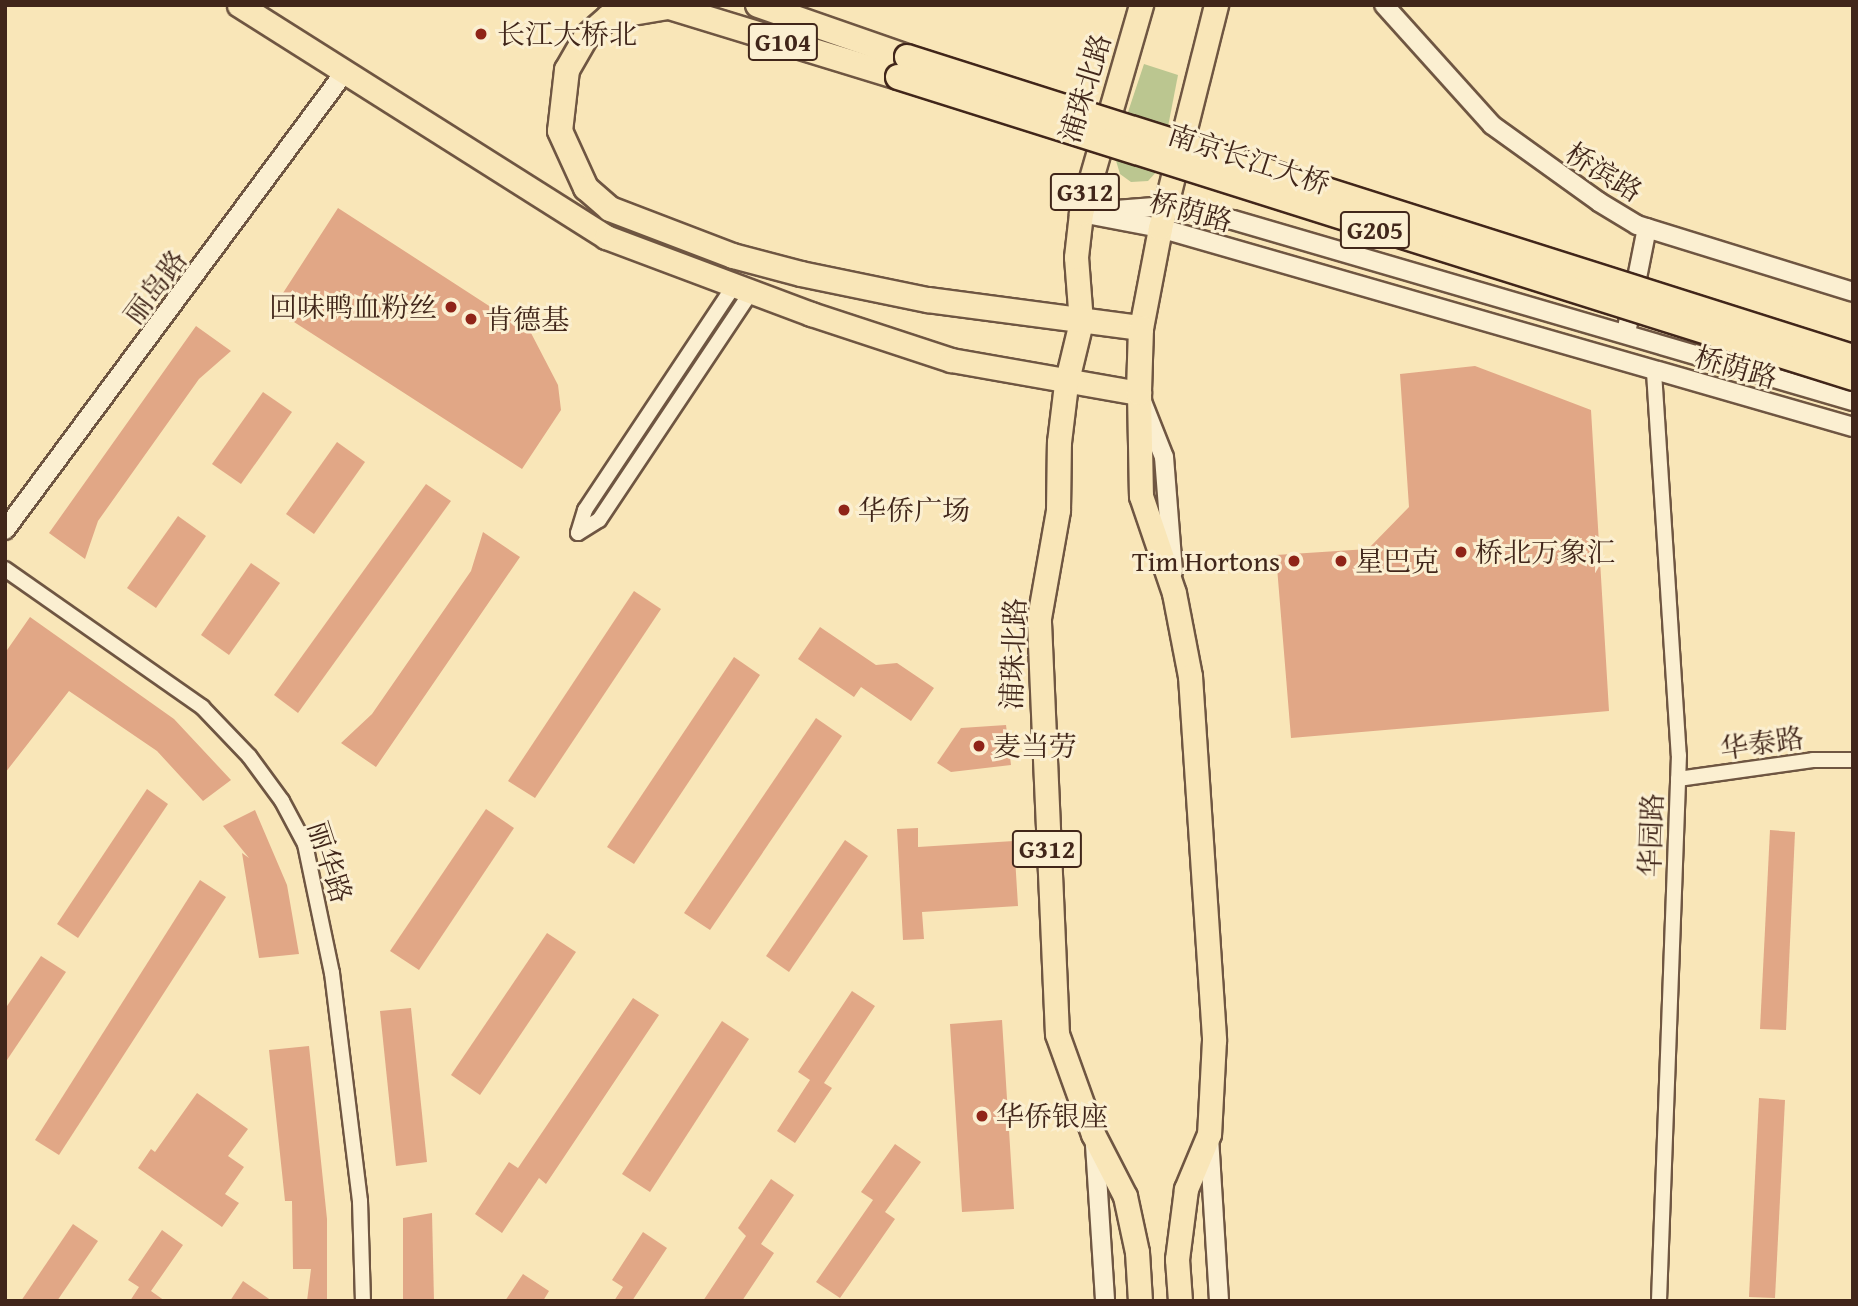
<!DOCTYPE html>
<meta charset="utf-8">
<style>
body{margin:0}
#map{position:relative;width:1858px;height:1306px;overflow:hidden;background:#f9e6b8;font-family:"Gentium Book Plus","Noto Serif SC",serif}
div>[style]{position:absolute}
.green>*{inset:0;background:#bbc690}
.building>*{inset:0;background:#e1a786}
.roads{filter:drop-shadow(2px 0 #6f5642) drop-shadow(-2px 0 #6f5642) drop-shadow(0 2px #6f5642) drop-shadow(0 -2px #6f5642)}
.minor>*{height:14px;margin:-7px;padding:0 7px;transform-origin:7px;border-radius:7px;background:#fbefd1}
.tertiary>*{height:18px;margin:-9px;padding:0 9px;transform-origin:9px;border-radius:9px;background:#fbefd1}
.primary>*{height:23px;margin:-11.5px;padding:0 11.5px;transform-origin:11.5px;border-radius:11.5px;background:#f9e6b8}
.trunk>*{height:24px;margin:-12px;padding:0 12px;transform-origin:12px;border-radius:12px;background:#f9e6b8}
.bridges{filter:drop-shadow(2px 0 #41261a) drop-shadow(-2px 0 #41261a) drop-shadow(0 2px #41261a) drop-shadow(0 -2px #41261a)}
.trunk-bridge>*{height:24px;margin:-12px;padding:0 12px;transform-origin:12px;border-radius:12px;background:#f9e6b8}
.dots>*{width:19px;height:19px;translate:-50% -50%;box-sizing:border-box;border:4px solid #fbefd1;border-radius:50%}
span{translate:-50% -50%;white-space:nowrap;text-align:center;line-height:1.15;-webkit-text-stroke:6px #fbefd1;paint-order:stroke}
.shield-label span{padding:2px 5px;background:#fbefd1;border:2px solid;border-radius:5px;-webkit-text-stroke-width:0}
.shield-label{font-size:26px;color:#41261a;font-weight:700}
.poi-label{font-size:28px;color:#41261a}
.left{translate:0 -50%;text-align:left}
.right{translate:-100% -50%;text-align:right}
.street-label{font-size:28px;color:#41261a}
.frame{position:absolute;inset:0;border:7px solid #41261a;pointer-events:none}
</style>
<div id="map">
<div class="green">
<i style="clip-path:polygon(1144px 64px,1178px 75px,1160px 168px,1148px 181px,1131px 182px,1120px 174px,1114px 154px)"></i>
</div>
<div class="building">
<i style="clip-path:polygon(338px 208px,531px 333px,558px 385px,561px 410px,522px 469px,294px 322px,304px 307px,283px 293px)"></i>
<i style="clip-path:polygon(196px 326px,231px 351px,199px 379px,98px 521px,85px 559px,49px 533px)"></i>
<i style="clip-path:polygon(1475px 366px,1591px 410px,1609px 711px,1291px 738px,1276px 555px,1368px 549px,1409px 507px,1400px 374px)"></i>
<i style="clip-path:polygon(263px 392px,292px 412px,241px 484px,212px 464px)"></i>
<i style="clip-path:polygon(337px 442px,365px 462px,314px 534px,286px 514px)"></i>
<i style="clip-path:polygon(426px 484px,451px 501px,298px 713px,274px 695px)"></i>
<i style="clip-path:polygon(178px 516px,206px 536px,156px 608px,127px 588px)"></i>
<i style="clip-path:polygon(483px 532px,520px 557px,376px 767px,341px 743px,372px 714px,471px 571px)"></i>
<i style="clip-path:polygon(251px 563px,280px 583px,229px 655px,201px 635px)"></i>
<i style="clip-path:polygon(634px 591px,661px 609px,535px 798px,508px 781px)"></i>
<i style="clip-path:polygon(30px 617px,174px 719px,231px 780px,203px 801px,157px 751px,69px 691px,5px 773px,5px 653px)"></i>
<i style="clip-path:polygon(820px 627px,876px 665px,897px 663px,934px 688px,911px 721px,861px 687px,854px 697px,798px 659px)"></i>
<i style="clip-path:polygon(734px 657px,760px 675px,634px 864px,607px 847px)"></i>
<i style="clip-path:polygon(816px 718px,842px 736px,710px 930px,684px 913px)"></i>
<i style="clip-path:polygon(1006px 725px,1011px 765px,951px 772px,937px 763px,961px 728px)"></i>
<i style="clip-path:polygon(147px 789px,168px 804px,78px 938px,57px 924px)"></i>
<i style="clip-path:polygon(486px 809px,514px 828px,419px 970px,390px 951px)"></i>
<i style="clip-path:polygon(255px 810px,287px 885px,299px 954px,259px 958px,242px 853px,249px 858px,223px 826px)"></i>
<i style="clip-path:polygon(918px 828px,918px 847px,1014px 841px,1018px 906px,922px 912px,924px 939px,903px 940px,897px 829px)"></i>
<i style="clip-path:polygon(1770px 830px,1795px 832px,1786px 1030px,1760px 1029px)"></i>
<i style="clip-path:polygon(845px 840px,868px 856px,789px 972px,766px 956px)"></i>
<i style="clip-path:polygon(200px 880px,226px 897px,59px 1155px,35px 1140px)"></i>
<i style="clip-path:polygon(547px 933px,576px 952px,480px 1095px,451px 1075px)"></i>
<i style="clip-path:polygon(41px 956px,66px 972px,5px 1063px,5px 1009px)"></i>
<i style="clip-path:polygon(852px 991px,875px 1006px,824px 1083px,832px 1088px,795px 1143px,777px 1131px,810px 1080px,798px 1072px)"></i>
<i style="clip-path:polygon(633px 998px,659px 1015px,546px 1184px,539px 1178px,502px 1233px,475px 1214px,509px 1162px,518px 1168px)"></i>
<i style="clip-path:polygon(411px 1008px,427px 1162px,396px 1166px,380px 1011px)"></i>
<i style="clip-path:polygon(1002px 1020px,1014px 1209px,962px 1212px,950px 1024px)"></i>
<i style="clip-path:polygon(722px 1021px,749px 1039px,650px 1192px,622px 1174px)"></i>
<i style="clip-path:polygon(309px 1046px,327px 1219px,327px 1301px,307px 1301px,311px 1269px,293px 1269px,292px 1201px,285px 1201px,269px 1050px)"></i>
<i style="clip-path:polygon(197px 1093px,248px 1129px,228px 1156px,244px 1167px,225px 1194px,239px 1203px,222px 1227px,138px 1168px,151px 1149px,155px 1152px)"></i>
<i style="clip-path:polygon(1759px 1098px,1785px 1100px,1775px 1298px,1749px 1297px)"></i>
<i style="clip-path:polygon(895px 1144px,921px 1162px,885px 1212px,895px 1219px,840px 1298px,816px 1282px,873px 1200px,861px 1192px)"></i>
<i style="clip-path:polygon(771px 1179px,794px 1195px,761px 1244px,774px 1253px,742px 1301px,703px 1301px,746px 1236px,738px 1228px)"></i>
<i style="clip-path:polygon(432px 1213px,434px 1301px,403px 1301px,403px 1218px)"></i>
<i style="clip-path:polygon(73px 1224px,98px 1241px,57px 1301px,21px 1301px)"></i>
<i style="clip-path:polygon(162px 1230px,183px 1245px,151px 1291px,165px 1301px,130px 1301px,139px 1287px,128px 1280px)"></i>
<i style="clip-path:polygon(643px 1232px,667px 1248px,632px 1301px,614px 1301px,623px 1287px,612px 1280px)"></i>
<i style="clip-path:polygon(523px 1274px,549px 1291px,543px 1301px,505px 1301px)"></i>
<i style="clip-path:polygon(243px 1281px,272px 1301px,230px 1301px)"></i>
</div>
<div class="roads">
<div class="minor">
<i style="left:1654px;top:372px;width:384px;rotate:86.3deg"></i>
<i style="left:1679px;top:755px;width:546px;rotate:92.1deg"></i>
<i style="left:578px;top:533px;width:25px;rotate:-32deg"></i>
<i style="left:599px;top:520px;width:274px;rotate:-56.3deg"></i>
<i style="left:578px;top:533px;width:24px;rotate:-73deg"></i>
<i style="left:585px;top:510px;width:269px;rotate:-56.4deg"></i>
<i style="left:5px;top:569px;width:241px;rotate:35deg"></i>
<i style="left:202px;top:707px;width:68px;rotate:46.2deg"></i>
<i style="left:249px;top:756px;width:56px;rotate:53.7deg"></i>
<i style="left:282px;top:801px;width:49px;rotate:61.9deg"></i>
<i style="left:305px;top:844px;width:132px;rotate:78.2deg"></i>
<i style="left:332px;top:973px;width:230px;rotate:83deg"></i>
<i style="left:360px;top:1201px;width:100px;rotate:88.3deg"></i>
<i style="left:1678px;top:779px;width:136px;rotate:-8deg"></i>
<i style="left:1813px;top:760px;width:40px"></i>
</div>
<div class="tertiary">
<i style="left:1384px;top:5px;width:161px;rotate:48deg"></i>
<i style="left:1492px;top:125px;width:132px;rotate:35.7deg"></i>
<i style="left:1599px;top:202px;width:44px;rotate:31.2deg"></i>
<i style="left:1637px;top:225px;width:226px;rotate:17.2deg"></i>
<i style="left:1103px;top:211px;width:64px;rotate:-4.5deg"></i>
<i style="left:1167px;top:206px;width:67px;rotate:12deg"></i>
<i style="left:1233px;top:220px;width:646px;rotate:16.27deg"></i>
<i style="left:1081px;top:213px;width:80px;rotate:10.8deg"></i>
<i style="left:1160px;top:228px;width:721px;rotate:16.02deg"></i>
<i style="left:1626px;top:333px;width:107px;rotate:-78.7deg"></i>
<i style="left:1143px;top:404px;width:57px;rotate:68.4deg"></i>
<i style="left:1164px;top:457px;width:115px;rotate:85.5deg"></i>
<i style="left:5px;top:530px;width:569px;rotate:-53.43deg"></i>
<i style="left:1209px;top:1137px;width:164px;rotate:86.5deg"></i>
<i style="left:1095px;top:1145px;width:156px;rotate:86.3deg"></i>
</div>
<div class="primary">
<i style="left:239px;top:5px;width:434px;rotate:32.3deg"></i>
<i style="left:606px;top:237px;width:219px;rotate:20.6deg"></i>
<i style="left:811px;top:314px;width:147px;rotate:18.2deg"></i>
<i style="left:951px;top:360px;width:191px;rotate:10deg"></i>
<i style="left:1139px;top:393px;width:103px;rotate:88.9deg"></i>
<i style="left:1141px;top:496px;width:102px;rotate:71.2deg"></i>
<i style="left:1174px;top:593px;width:85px;rotate:79.1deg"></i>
<i style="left:1190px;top:676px;width:365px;rotate:86.2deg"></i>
<i style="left:1214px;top:1040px;width:94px;rotate:93deg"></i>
<i style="left:1209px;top:1134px;width:60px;rotate:112.7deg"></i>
<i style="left:1186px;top:1189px;width:71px;rotate:97.3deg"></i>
<i style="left:1177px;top:1259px;width:42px;rotate:85.9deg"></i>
<i style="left:1141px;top:328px;width:102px;rotate:-79.2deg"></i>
<i style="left:1160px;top:228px;width:230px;rotate:-75.9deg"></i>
<i style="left:1140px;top:1301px;width:49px;rotate:-93.5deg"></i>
<i style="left:1137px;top:1252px;width:57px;rotate:-102.1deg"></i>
<i style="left:1125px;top:1196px;width:70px;rotate:-117.3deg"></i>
<i style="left:1093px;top:1134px;width:106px;rotate:-109.8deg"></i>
<i style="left:1057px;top:1034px;width:416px;rotate:-92.5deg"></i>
<i style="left:1039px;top:618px;width:110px;rotate:-80deg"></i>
<i style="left:1058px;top:510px;width:68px;rotate:-89.2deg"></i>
<i style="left:1059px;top:442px;width:58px;rotate:-83.1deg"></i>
<i style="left:1066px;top:384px;width:64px;rotate:-76.4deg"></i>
<i style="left:1081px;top:322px;width:65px;rotate:-94.4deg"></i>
<i style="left:1076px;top:257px;width:44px;rotate:-83.5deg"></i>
<i style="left:1081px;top:213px;width:216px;rotate:-73.9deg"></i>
</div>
<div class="trunk">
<i style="left:663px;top:5px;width:246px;rotate:17deg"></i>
<i style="left:758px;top:5px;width:158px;rotate:19.2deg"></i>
<i style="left:668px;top:7px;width:60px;rotate:170.4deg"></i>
<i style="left:609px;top:17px;width:30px;rotate:139deg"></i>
<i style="left:586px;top:37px;width:38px;rotate:120deg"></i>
<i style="left:567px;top:70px;width:61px;rotate:96.5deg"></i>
<i style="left:560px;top:131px;width:63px;rotate:65.5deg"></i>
<i style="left:586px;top:188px;width:32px;rotate:41deg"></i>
<i style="left:610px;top:209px;width:132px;rotate:20.9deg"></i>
<i style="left:733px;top:256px;width:70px;rotate:14.8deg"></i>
<i style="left:801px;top:274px;width:130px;rotate:11.6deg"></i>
<i style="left:928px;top:300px;width:215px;rotate:7.5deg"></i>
<i style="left:1141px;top:328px;width:65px;rotate:91.8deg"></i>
</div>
</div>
<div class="bridges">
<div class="trunk-bridge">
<i style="left:907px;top:57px;width:992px;rotate:17.6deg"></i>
<i style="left:898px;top:77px;width:1001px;rotate:17.49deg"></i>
</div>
</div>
<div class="dots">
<i style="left:481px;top:34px;background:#8f2418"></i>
<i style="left:451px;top:307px;background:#8f2418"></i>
<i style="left:471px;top:319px;background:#8f2418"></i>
<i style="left:844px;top:510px;background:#8f2418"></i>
<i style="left:1461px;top:552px;background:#8f2418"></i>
<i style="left:1294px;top:561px;background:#8f2418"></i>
<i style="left:1341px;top:561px;background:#8f2418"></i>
<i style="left:979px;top:746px;background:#8f2418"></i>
<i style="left:982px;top:1116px;background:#8f2418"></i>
</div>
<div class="shield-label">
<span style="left:783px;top:42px">G104</span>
<span style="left:1085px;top:192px">G312</span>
<span style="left:1375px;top:230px">G205</span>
<span style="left:1047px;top:849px">G312</span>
</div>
<div class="poi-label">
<span class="left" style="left:497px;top:34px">长江大桥北</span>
<span class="right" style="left:437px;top:307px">回味鸭血粉丝</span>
<span class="left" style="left:485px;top:319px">肯德基</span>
<span class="left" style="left:858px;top:510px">华侨广场</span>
<span class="left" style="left:1475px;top:552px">桥北万象汇</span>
<span class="right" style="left:1280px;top:561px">Tim Hortons</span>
<span class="left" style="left:1355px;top:561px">星巴克</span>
<span class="left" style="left:993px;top:746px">麦当劳</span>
<span class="left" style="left:996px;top:1116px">华侨银座</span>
</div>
<div class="street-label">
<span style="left:1085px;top:88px;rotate:-73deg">浦珠北路</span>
<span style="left:1249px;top:159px;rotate:18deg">南京长江大桥</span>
<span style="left:1604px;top:172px;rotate:32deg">桥滨路</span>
<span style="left:1191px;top:211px;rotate:15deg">桥荫路</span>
<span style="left:155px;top:287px;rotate:-53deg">丽岛路</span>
<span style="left:1736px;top:367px;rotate:16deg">桥荫路</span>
<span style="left:1013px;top:654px;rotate:-88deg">浦珠北路</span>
<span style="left:1762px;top:743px;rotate:-8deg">华泰路</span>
<span style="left:1651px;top:835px;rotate:-88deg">华园路</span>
<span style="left:330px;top:862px;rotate:72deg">丽华路</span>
</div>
<div class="frame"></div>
</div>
